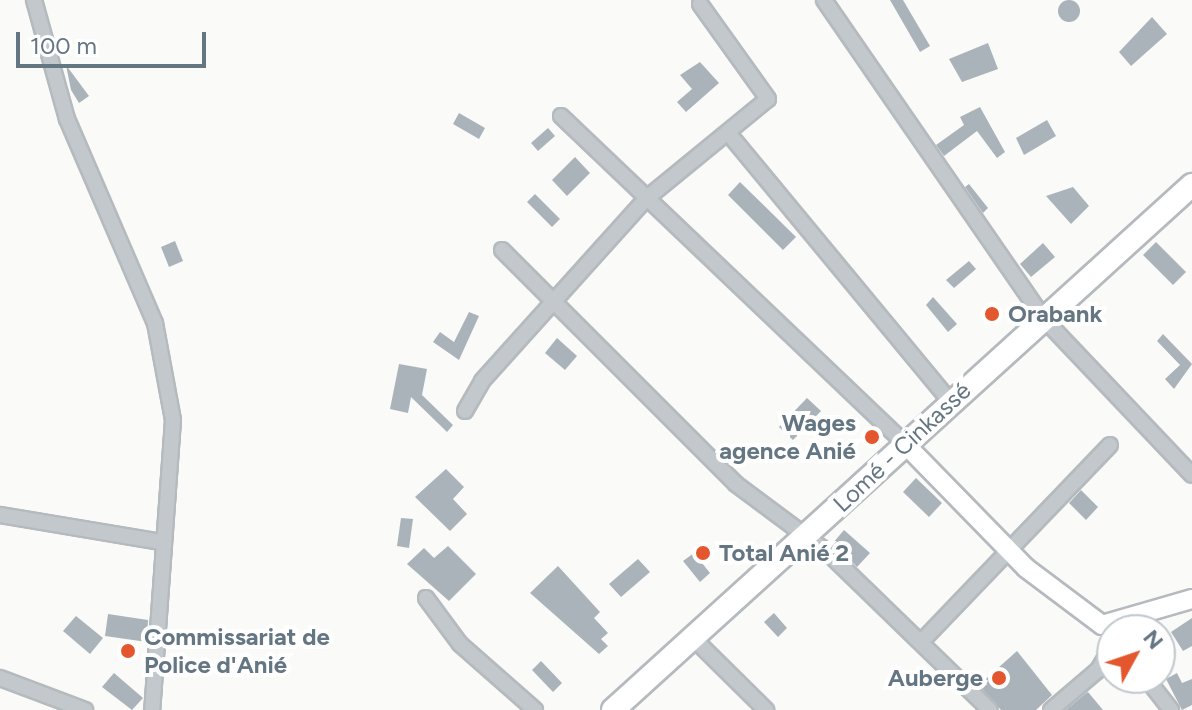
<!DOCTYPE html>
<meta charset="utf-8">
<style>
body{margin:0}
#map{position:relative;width:1192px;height:710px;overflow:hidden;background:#fafaf8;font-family:Figtree,sans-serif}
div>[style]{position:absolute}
.building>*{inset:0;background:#aab3b9}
.round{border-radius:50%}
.roads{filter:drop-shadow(2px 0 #b5babe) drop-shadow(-2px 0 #b5babe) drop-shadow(0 2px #b5babe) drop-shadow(0 -2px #b5babe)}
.minor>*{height:14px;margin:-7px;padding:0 7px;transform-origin:7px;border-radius:7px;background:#c3c8cc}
.major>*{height:18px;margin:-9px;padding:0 9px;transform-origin:9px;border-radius:9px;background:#fff}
.highway>*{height:22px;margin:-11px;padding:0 11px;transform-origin:11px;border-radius:11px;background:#fff}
.dots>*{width:22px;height:22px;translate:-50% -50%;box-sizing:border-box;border:4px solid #fff;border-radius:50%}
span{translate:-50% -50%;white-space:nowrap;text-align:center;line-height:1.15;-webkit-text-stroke:8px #fff;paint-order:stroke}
.poi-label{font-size:24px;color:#657683;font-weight:700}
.left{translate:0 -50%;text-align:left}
.right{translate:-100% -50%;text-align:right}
.street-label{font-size:24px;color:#657683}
.north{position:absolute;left:1096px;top:614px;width:80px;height:80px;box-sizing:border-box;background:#fff;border:2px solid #c1c8cd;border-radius:50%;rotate:50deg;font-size:22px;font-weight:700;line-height:32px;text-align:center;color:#657683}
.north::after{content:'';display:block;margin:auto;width:28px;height:36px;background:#e4572e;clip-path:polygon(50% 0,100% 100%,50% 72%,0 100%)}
.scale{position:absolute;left:16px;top:32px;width:190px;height:36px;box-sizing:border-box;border:4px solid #657683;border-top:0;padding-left:10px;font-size:24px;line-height:28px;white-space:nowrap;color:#657683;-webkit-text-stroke:6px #fff;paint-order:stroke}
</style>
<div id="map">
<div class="building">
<i class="round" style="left:1058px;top:0;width:22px;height:22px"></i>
<i style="clip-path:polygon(890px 0,903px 0,930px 46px,920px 52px)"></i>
<i style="clip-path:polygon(1152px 17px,1167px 34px,1131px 66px,1119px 52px)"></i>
<i style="clip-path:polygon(988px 43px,998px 69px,962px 82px,949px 59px)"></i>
<i style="clip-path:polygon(700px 62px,719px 83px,686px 112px,677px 102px,692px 89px,680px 75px)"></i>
<i style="clip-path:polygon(66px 65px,89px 96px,79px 103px,71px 90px)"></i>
<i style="clip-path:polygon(980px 107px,1005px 152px,997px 158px,977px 131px,944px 156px,936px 145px,964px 125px,960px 117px)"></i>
<i style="clip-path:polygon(459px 113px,485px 128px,479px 139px,453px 124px)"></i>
<i style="clip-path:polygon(1047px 120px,1056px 136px,1024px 155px,1016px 138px)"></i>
<i style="clip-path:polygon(548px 128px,555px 136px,538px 151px,531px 143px)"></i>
<i style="clip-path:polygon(575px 157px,590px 173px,567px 196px,552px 180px)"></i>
<i style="clip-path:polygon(740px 182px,796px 237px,783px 250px,728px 195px)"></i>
<i style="clip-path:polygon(969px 184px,988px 208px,983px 213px,965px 187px)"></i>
<i style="clip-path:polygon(1073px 187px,1089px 206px,1071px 224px,1046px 196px)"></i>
<i style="clip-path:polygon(535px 194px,560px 219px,552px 227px,527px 202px)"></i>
<i style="clip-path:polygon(175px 241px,183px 261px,169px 267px,161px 247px)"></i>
<i style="clip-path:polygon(1156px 242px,1186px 272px,1173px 285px,1143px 255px)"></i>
<i style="clip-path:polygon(1043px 243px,1055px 257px,1031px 277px,1020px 264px)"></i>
<i style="clip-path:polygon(969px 261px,976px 269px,954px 288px,946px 280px)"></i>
<i style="clip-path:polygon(933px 297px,957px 324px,948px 332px,926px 305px)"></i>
<i style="clip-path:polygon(469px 312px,479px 316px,459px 360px,433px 342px,440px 332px,454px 342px)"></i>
<i style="clip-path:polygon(1163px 334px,1192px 364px,1174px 389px,1165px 379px,1180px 365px,1157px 341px)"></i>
<i style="clip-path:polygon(557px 338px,577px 356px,565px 370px,545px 353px)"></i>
<i style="clip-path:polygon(399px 364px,427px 369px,422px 395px,453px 425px,447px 432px,411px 397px,408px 413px,390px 409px)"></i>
<i style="clip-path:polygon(807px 398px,821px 411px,793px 440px,779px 427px)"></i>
<i style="clip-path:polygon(446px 469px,464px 487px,453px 499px,467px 514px,450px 531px,415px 497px)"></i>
<i style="clip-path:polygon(916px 478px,942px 503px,929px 517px,903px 492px)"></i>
<i style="clip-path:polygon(1081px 490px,1098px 507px,1086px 520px,1069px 503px)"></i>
<i style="clip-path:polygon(401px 518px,413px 519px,409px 548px,397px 546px)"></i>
<i style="clip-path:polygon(844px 530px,870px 553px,857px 567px,833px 543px)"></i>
<i style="clip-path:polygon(448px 546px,476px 574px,449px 601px,407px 564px,424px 548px,434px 558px)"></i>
<i style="clip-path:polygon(694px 553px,710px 573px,700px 582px,683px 561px)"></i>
<i style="clip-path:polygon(638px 559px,650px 572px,621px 597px,609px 584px)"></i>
<i style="clip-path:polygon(558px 566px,600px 612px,594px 618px,608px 633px,601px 639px,608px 646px,599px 654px,530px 593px)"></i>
<i style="clip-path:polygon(774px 613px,787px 628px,778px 637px,764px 622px)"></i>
<i style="clip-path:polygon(108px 614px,148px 620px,147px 642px,105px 636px)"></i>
<i style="clip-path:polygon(76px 616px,103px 638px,90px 654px,63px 631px)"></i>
<i style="clip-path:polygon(1192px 618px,1192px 646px,1183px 651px,1171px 632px)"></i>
<i style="clip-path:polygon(1017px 651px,1052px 695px,1036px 710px,1001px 710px,979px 685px)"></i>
<i style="clip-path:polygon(541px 661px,562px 683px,553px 692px,532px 670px)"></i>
<i style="clip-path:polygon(114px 673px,143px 698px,132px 710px,102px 687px)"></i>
<i style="clip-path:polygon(1177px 673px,1182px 683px,1192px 679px,1192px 705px,1182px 710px,1166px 679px)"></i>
<i style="clip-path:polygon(1088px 692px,1103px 710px,1066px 710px,1085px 694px)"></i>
</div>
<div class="roads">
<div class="minor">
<i style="left:34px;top:0;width:123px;rotate:74.5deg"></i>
<i style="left:67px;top:119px;width:222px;rotate:66.7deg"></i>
<i style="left:155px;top:323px;width:99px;rotate:79.5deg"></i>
<i style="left:173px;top:420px;width:291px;rotate:94.1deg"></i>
<i style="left:824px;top:0;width:386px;rotate:55.4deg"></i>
<i style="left:1043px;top:318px;width:216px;rotate:46.5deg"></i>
<i style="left:561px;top:116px;width:475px;rotate:43.6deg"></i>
<i style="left:729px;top:134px;width:348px;rotate:50.4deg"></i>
<i style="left:502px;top:250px;width:331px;rotate:45deg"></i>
<i style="left:736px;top:484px;width:112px;rotate:36.7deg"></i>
<i style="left:826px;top:551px;width:228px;rotate:44.1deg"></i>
<i style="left:465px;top:411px;width:34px;rotate:-60deg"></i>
<i style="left:482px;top:381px;width:246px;rotate:-48deg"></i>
<i style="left:647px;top:198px;width:156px;rotate:-39.3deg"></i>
<i style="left:768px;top:99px;width:117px;rotate:-125.6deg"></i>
<i style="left:0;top:515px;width:164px;rotate:9.5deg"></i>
<i style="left:426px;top:598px;width:57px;rotate:53.5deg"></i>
<i style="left:460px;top:644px;width:100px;rotate:41.3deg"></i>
<i style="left:693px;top:638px;width:103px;rotate:44.6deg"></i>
<i style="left:923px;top:640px;width:270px;rotate:-46.2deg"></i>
<i style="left:0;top:678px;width:91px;rotate:20.6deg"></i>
<i style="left:1146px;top:678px;width:41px;rotate:52deg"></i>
<i style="left:1051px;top:710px;width:62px;rotate:-40.4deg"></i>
<i style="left:1098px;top:670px;width:27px;rotate:-59deg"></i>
</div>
<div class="major">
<i style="left:905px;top:444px;width:173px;rotate:45.7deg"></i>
<i style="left:1026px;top:568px;width:95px;rotate:36.9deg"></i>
<i style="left:1102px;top:625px;width:94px;rotate:-16.1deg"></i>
</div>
<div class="highway">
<i style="left:613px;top:710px;width:782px;rotate:-42.2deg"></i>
</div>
</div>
<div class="dots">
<i style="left:992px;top:314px;background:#e4572e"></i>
<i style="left:872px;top:437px;background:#e4572e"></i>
<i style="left:703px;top:553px;background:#e4572e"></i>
<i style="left:128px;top:651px;background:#e4572e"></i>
<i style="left:999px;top:678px;background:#e4572e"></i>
</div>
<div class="poi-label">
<span class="left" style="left:1008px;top:314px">Orabank</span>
<span class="right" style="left:856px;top:437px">Wages<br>agence Anié</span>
<span class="left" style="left:719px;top:553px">Total Anié 2</span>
<span class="left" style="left:144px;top:651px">Commissariat de<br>Police d'Anié</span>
<span class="right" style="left:983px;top:678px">Auberge</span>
</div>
<div class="street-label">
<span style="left:902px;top:447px;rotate:-43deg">Lomé - Cinkassé</span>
</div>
<div class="north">N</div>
<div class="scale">100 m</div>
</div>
